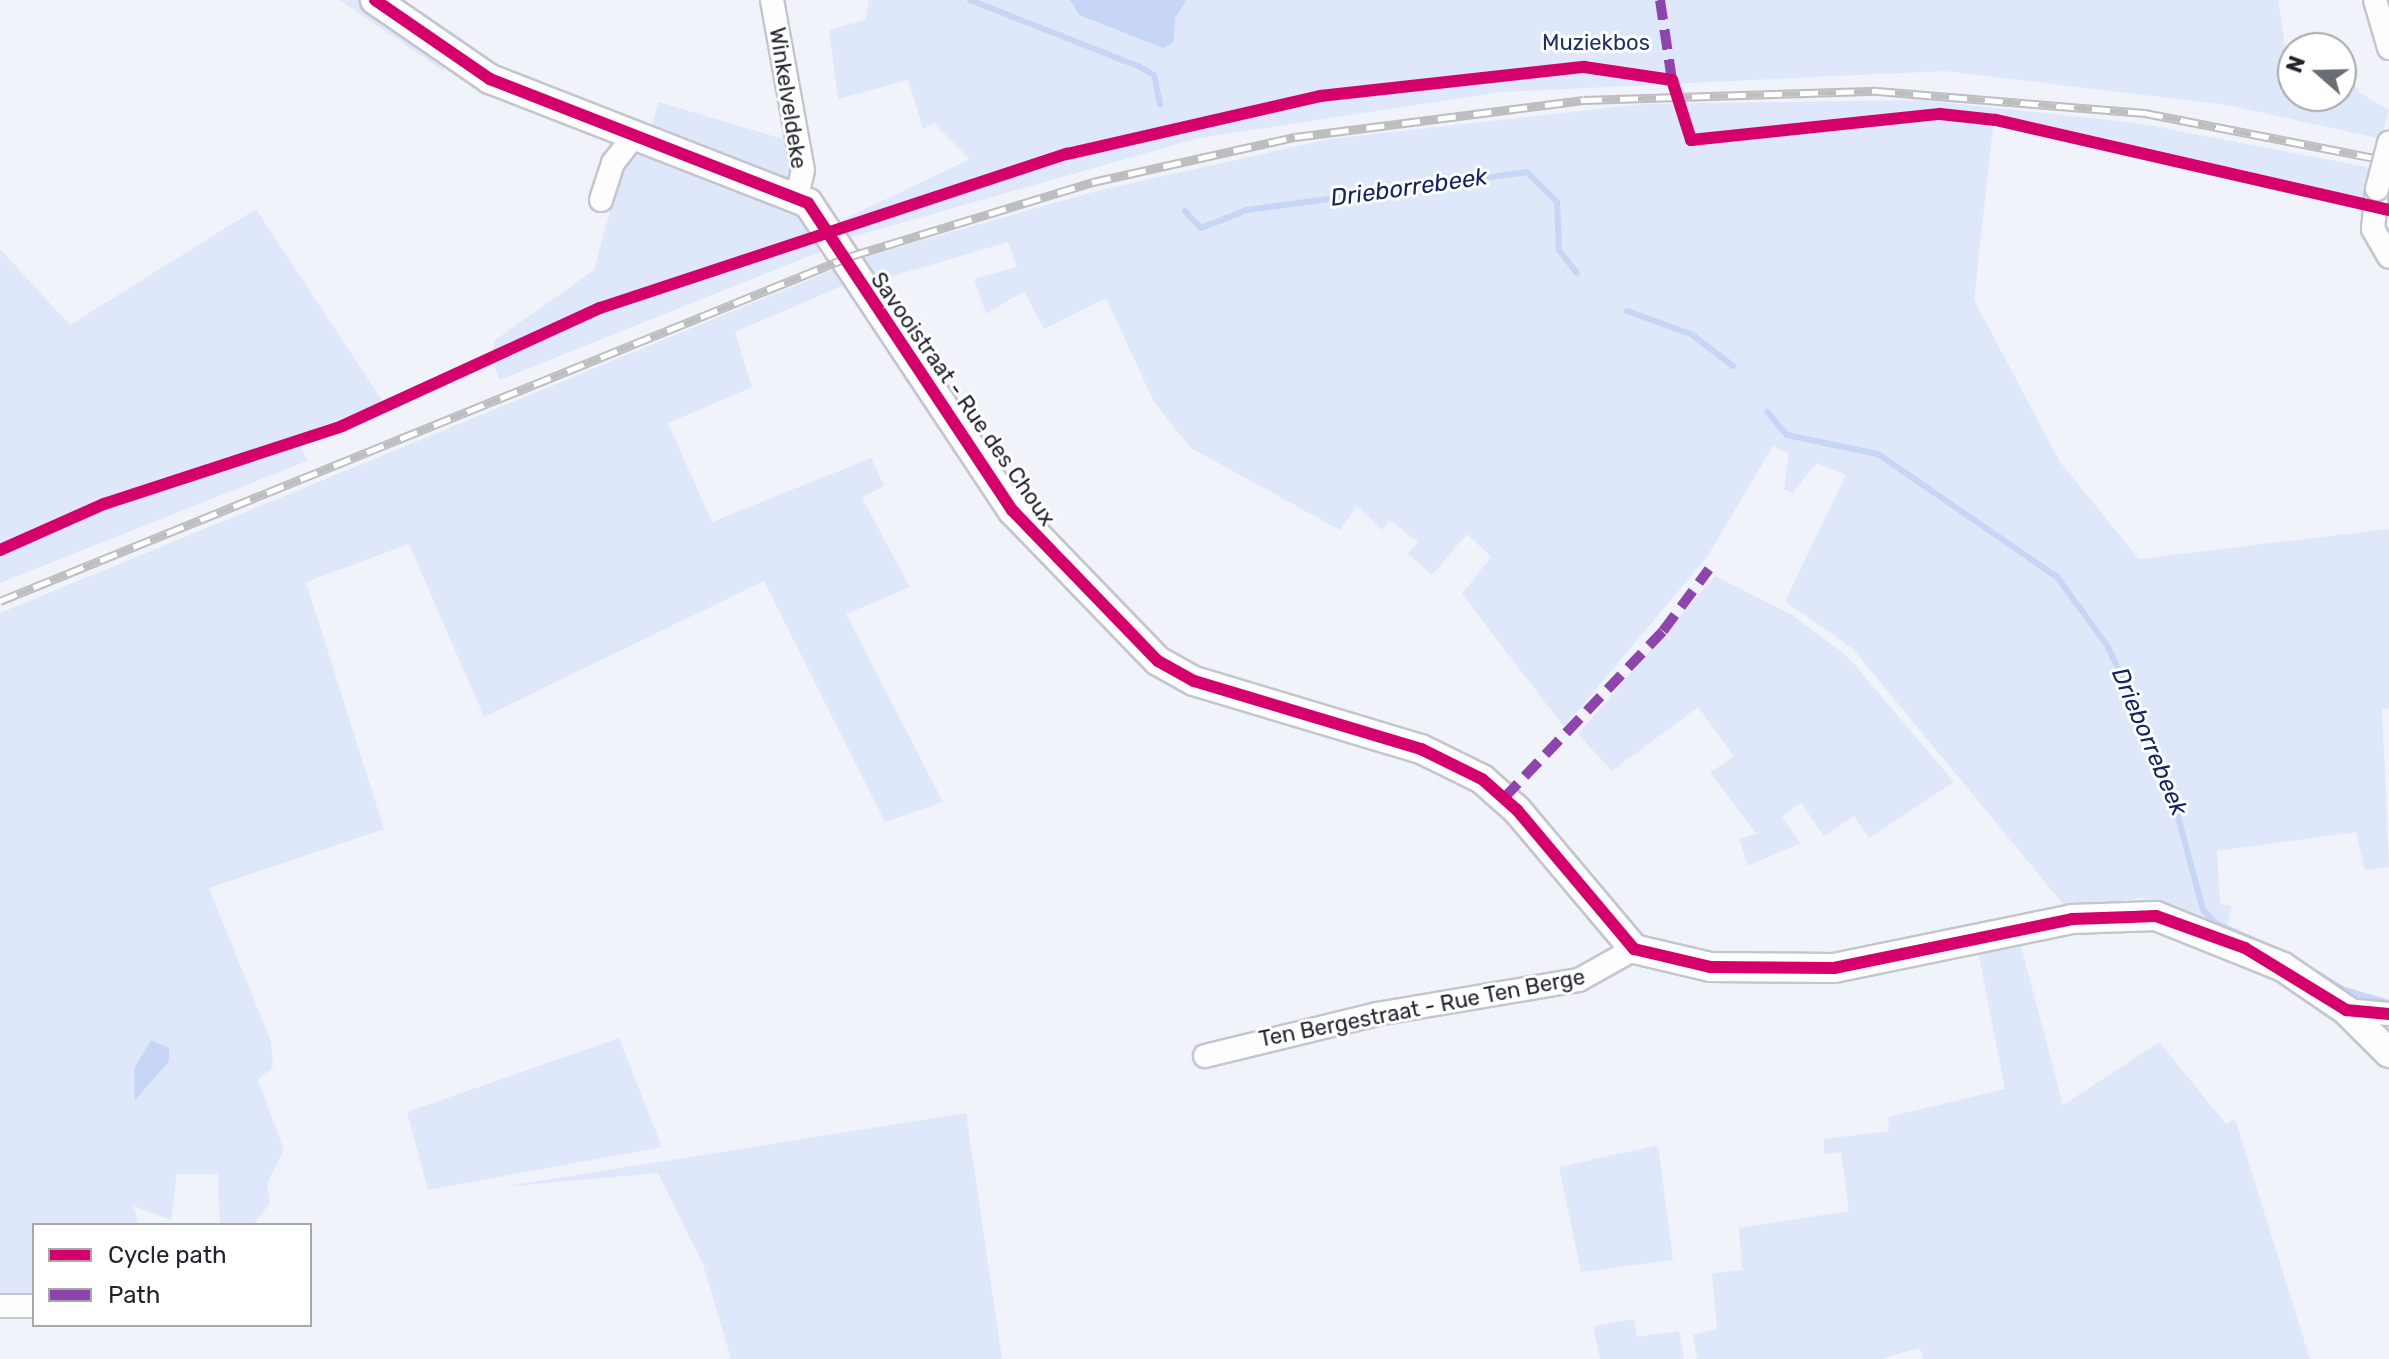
<!DOCTYPE html>
<style>
body{margin:0}
#map{position:relative;width:2389px;height:1359px;overflow:hidden;background:#f1f3fa;font-family:Rubik,sans-serif}
div>[style]{position:absolute}
.green>*{inset:0;background:#dfe7fa}
.water>*{inset:0;background:#c7d5f6}
.stream>*{height:6px;margin:-3px;padding:0 3px;transform-origin:3px;border-radius:3px;background:#c7d5f6}
.roads{filter:drop-shadow(2px 0 #c4c6cd) drop-shadow(-2px 0 #c4c6cd) drop-shadow(0 2px #c4c6cd) drop-shadow(0 -2px #c4c6cd)}
.minor>*{height:22px;margin:-11px;padding:0 11px;transform-origin:11px;border-radius:11px;background:#fdfdfe}
.major>*{height:28px;margin:-14px;padding:0 14px;transform-origin:14px;border-radius:14px;background:#fdfdfe}
.rail>*{height:9px;margin-top:-4.5px;transform-origin:0;background:repeating-linear-gradient(90deg,#fff 0 18px,#bebec0 0 36px);box-sizing:border-box;border-block:2px solid #bebec0}
.bridges{filter:drop-shadow(2px 0 #c4c6cd) drop-shadow(-2px 0 #c4c6cd) drop-shadow(0 2px #c4c6cd) drop-shadow(0 -2px #c4c6cd)}
.minor-bridge>*{height:22px;margin:-11px;padding:0 11px;transform-origin:11px;border-radius:11px;background:#fdfdfe}
.quiet>*{height:10px;margin-top:-5px;transform-origin:0;background:repeating-linear-gradient(90deg,#8e44ad 0 20px,transparent 0 30px)}
.cycleway>*{height:12px;margin:-6px;padding:0 6px;transform-origin:6px;border-radius:6px;background:#d6006c}
span{translate:-50% -50%;white-space:nowrap;text-align:center;line-height:1.15;-webkit-text-stroke:6px #fff;paint-order:stroke}
.park-label{font-size:22px;color:#1c3070}
.street-label{font-size:22px;color:#21252c}
.water-label{font-size:24px;color:#132463;font-style:italic}
.legend{position:absolute;left:32px;top:1223px;width:280px;height:104px;box-sizing:border-box;background:#fff;border:2px solid #a6a8ab;margin:0;padding:10px 14px;list-style:none;font-size:24px;color:#21252c}
.legend li{display:flex;align-items:center;gap:16px;height:40px}
.legend b{width:40px;border:2px solid #a6a8ab}
.north{position:absolute;left:2277px;top:32px;width:80px;height:80px;box-sizing:border-box;background:#fff;border:2px solid #a6a8ab;border-radius:50%;rotate:290deg;font-size:22px;font-weight:700;line-height:32px;text-align:center;color:#21252c}
.north::after{content:'';display:block;margin:auto;width:28px;height:36px;background:#6a6d74;clip-path:polygon(50% 0,100% 100%,50% 72%,0 100%)}
</style>
<div id="map">
<div class="green">
<i style="clip-path:polygon(340px 0,364px 0,446px 62px,443px 71px)"></i>
<i style="clip-path:polygon(869px 0,1070px 0,1079px 15px,1163px 48px,1174px 41px,1175px 18px,1187px 0,2278px 0,2293px 96px,2341px 96px,2341px 63px,2360px 93px,2389px 110px,2381px 139px,2227px 105px,1944px 71px,1501px 92px,1199px 138px,848px 238px,840px 221px,970px 159px,934px 123px,923px 129px,908px 80px,838px 99px,829px 30px,865px 20px)"></i>
<i style="clip-path:polygon(1922px 100px,2137px 123px,2372px 168px,2362px 203px,1994px 118px,1974px 300px,2060px 462px,2139px 559px,2389px 529px,2389px 708px,2382px 710px,2389px 867px,2365px 870px,2356px 832px,2217px 851px,2220px 904px,2232px 906px,2226px 931px,2140px 898px,2068px 910px,1853px 649px,1785px 601px,1846px 475px,1817px 463px,1792px 493px,1784px 489px,1789px 454px,1773px 446px,1707px 557px,1564px 727px,1462px 594px,1491px 557px,1467px 534px,1432px 575px,1408px 554px,1418px 542px,1390px 520px,1382px 530px,1357px 506px,1340px 530px,1191px 448px,1154px 402px,1106px 298px,1044px 329px,1024px 291px,986px 314px,974px 279px,1017px 267px,1008px 242px,866px 284px,856px 259px,1104px 189px,1329px 139px,1642px 104px)"></i>
<i style="clip-path:polygon(659px 102px,793px 142px,791px 182px,650px 131px)"></i>
<i style="clip-path:polygon(641px 152px,798px 210px,827px 249px,500px 380px,491px 359px,495px 340px,594px 270px,622px 166px)"></i>
<i style="clip-path:polygon(256px 209px,383px 402px,297px 436px,307px 461px,0 583px,0 249px,70px 325px)"></i>
<i style="clip-path:polygon(838px 268px,847px 284px,735px 332px,752px 387px,668px 423px,712px 522px,871px 458px,884px 486px,862px 498px,910px 587px,846px 614px,943px 802px,885px 822px,764px 581px,484px 717px,409px 544px,306px 582px,384px 829px,209px 888px,271px 1042px,273px 1067px,258px 1080px,284px 1150px,267px 1184px,270px 1203px,253px 1225px,220px 1225px,218px 1174px,177px 1174px,171px 1220px,133px 1206px,139px 1225px,34px 1225px,34px 1297px,0 1295px,0 613px)"></i>
<i style="clip-path:polygon(1715px 576px,1792px 615px,1847px 656px,1954px 782px,1869px 838px,1854px 816px,1824px 836px,1801px 803px,1782px 817px,1800px 843px,1748px 866px,1739px 839px,1757px 834px,1710px 773px,1734px 756px,1698px 707px,1612px 771px,1578px 734px)"></i>
<i style="clip-path:polygon(2020px 942px,2063px 1105px,2159px 1042px,2226px 1124px,2235px 1119px,2310px 1359px,1923px 1359px,1920px 1348px,1881px 1359px,1697px 1359px,1693px 1335px,1717px 1329px,1712px 1273px,1742px 1270px,1739px 1228px,1849px 1211px,1841px 1152px,1824px 1154px,1824px 1139px,1889px 1131px,1888px 1117px,2005px 1089px,1978px 951px)"></i>
<i style="clip-path:polygon(619px 1038px,662px 1147px,428px 1190px,407px 1112px)"></i>
<i style="clip-path:polygon(966px 1113px,1002px 1359px,731px 1359px,703px 1264px,658px 1173px,501px 1187px)"></i>
<i style="clip-path:polygon(1658px 1145px,1673px 1260px,1581px 1272px,1559px 1167px)"></i>
<i style="clip-path:polygon(1634px 1319px,1637px 1337px,1679px 1331px,1684px 1359px,1600px 1359px,1593px 1326px)"></i>
</div>
<div class="water">
<i style="clip-path:polygon(1070px 0,1187px 0,1175px 18px,1174px 42px,1163px 48px,1079px 15px)"></i>
<i style="clip-path:polygon(151px 1040px,169px 1048px,169px 1061px,135px 1100px,134px 1069px)"></i>
</div>
<div class="stream">
<i style="left:970px;top:0;width:183px;rotate:21.5deg"></i>
<i style="left:1140px;top:67px;width:16px;rotate:30deg"></i>
<i style="left:1154px;top:75px;width:30px;rotate:78deg"></i>
<i style="left:1185px;top:211px;width:23px;rotate:47deg"></i>
<i style="left:1201px;top:228px;width:49px;rotate:-21.4deg"></i>
<i style="left:1247px;top:210px;width:283px;rotate:-7.7deg"></i>
<i style="left:1527px;top:172px;width:42px;rotate:45deg"></i>
<i style="left:1557px;top:202px;width:48px;rotate:87.6deg"></i>
<i style="left:1559px;top:250px;width:29px;rotate:52deg"></i>
<i style="left:1627px;top:311px;width:68px;rotate:19.8deg"></i>
<i style="left:1691px;top:334px;width:53px;rotate:37.3deg"></i>
<i style="left:1767px;top:412px;width:30px;rotate:49deg"></i>
<i style="left:1787px;top:435px;width:93px;rotate:11.8deg"></i>
<i style="left:1878px;top:454px;width:217px;rotate:34.5deg"></i>
<i style="left:2057px;top:577px;width:84px;rotate:53.7deg"></i>
<i style="left:2107px;top:645px;width:136px;rotate:64.8deg"></i>
<i style="left:2165px;top:768px;width:147px;rotate:75deg"></i>
<i style="left:2203px;top:910px;width:18px;rotate:47deg"></i>
<i style="left:2215px;top:923px;width:72px;rotate:23.7deg"></i>
<i style="left:2308px;top:968px;width:42px;rotate:31.4deg"></i>
<i style="left:2344px;top:990px;width:47px;rotate:16.1deg"></i>
</div>
<div class="roads">
<div class="minor">
<i style="left:772px;top:0;width:173px;rotate:79.7deg"></i>
<i style="left:803px;top:170px;width:28px;rotate:103deg"></i>
<i style="left:2375px;top:0;width:50px;rotate:73.7deg"></i>
<i style="left:2377px;top:189px;width:40px;rotate:95.7deg"></i>
<i style="left:2373px;top:229px;width:32px;rotate:60deg"></i>
<i style="left:601px;top:200px;width:39px;rotate:-72deg"></i>
<i style="left:613px;top:163px;width:36px;rotate:-52deg"></i>
<i style="left:2346px;top:1010px;width:43px;rotate:5.3deg"></i>
<i style="left:1205px;top:1056px;width:177px;rotate:-13.7deg"></i>
<i style="left:1377px;top:1014px;width:205px;rotate:-9.6deg"></i>
<i style="left:1579px;top:980px;width:63px;rotate:-29.4deg"></i>
<i style="left:0;top:1306px;width:34px"></i>
</div>
<div class="major">
<i style="left:375px;top:0;width:140px;rotate:34.5deg"></i>
<i style="left:490px;top:79px;width:341px;rotate:21.3deg"></i>
<i style="left:808px;top:203px;width:369px;rotate:56.4deg"></i>
<i style="left:1012px;top:510px;width:210px;rotate:46deg"></i>
<i style="left:1158px;top:661px;width:41px;rotate:29.1deg"></i>
<i style="left:1194px;top:681px;width:237px;rotate:16.7deg"></i>
<i style="left:1421px;top:749px;width:68px;rotate:26.2deg"></i>
<i style="left:1482px;top:779px;width:47px;rotate:41.5deg"></i>
<i style="left:1517px;top:810px;width:182px;rotate:49.9deg"></i>
<i style="left:1634px;top:949px;width:78px;rotate:13.3deg"></i>
<i style="left:1710px;top:967px;width:124px;rotate:0.5deg"></i>
<i style="left:1834px;top:968px;width:243px;rotate:-11.6deg"></i>
<i style="left:2072px;top:919px;width:84px;rotate:-2deg"></i>
<i style="left:2156px;top:916px;width:137px;rotate:21.9deg"></i>
<i style="left:2283px;top:967px;width:76px;rotate:34.3deg"></i>
<i style="left:2346px;top:1010px;width:61px;rotate:45deg"></i>
</div>
</div>
<div class="rail">
<i style="left:0;top:601px;width:918px;rotate:-22.07deg"></i>
<i style="left:851px;top:256px;width:253px;rotate:-17deg"></i>
<i style="left:1093px;top:182px;width:207px;rotate:-12.6deg"></i>
<i style="left:1295px;top:137px;width:291px;rotate:-7.3deg"></i>
<i style="left:1584px;top:100px;width:293px;rotate:-1.8deg"></i>
<i style="left:1877px;top:91px;width:269px;rotate:4.7deg"></i>
<i style="left:2145px;top:113px;width:249px;rotate:11.1deg"></i>
</div>
<div class="bridges">
<div class="minor-bridge">
<i style="left:2377px;top:189px;width:48px;rotate:-75.4deg"></i>
</div>
</div>
<div class="quiet">
<i style="left:1660px;top:0;width:81px;rotate:81.5deg"></i>
<i style="left:1504px;top:798px;width:231px;rotate:-46.4deg"></i>
<i style="left:1663px;top:631px;width:77px;rotate:-53.4deg"></i>
</div>
<div class="cycleway">
<i style="left:375px;top:0;width:140px;rotate:34.5deg"></i>
<i style="left:490px;top:79px;width:341px;rotate:21.3deg"></i>
<i style="left:808px;top:203px;width:369px;rotate:56.4deg"></i>
<i style="left:1012px;top:510px;width:210px;rotate:46deg"></i>
<i style="left:1158px;top:661px;width:41px;rotate:29.1deg"></i>
<i style="left:1194px;top:681px;width:237px;rotate:16.7deg"></i>
<i style="left:1421px;top:749px;width:68px;rotate:26.2deg"></i>
<i style="left:1482px;top:779px;width:47px;rotate:41.5deg"></i>
<i style="left:1517px;top:810px;width:182px;rotate:49.9deg"></i>
<i style="left:1634px;top:949px;width:78px;rotate:13.3deg"></i>
<i style="left:1710px;top:967px;width:124px;rotate:0.5deg"></i>
<i style="left:1834px;top:968px;width:243px;rotate:-11.6deg"></i>
<i style="left:2072px;top:919px;width:84px;rotate:-2deg"></i>
<i style="left:2156px;top:916px;width:95px;rotate:19.8deg"></i>
<i style="left:2245px;top:948px;width:119px;rotate:31.5deg"></i>
<i style="left:2346px;top:1010px;width:43px;rotate:5.3deg"></i>
<i style="left:0;top:550px;width:114px;rotate:-23.9deg"></i>
<i style="left:104px;top:504px;width:250px;rotate:-18.1deg"></i>
<i style="left:342px;top:426px;width:284px;rotate:-24.6deg"></i>
<i style="left:600px;top:308px;width:492px;rotate:-18.3deg"></i>
<i style="left:1067px;top:154px;width:260px;rotate:-12.9deg"></i>
<i style="left:1320px;top:96px;width:266px;rotate:-6.3deg"></i>
<i style="left:1584px;top:67px;width:89px;rotate:8.4deg"></i>
<i style="left:1672px;top:80px;width:63px;rotate:72.4deg"></i>
<i style="left:1691px;top:140px;width:250px;rotate:-6deg"></i>
<i style="left:1940px;top:114px;width:56px;rotate:6.1deg"></i>
<i style="left:1996px;top:120px;width:403px;rotate:12.9deg"></i>
</div>
<div class="park-label">
<span style="left:1596px;top:43px">Muziekbos</span>
</div>
<div class="street-label">
<span style="left:788px;top:98px;rotate:81deg">Winkelveldeke</span>
<span style="left:963px;top:399px;rotate:55deg">Savooistraat - Rue des Choux</span>
<span style="left:1422px;top:1008px;rotate:-11deg">Ten Bergestraat - Rue Ten Berge</span>
</div>
<div class="water-label">
<span style="left:1409px;top:188px;rotate:-8deg">Drieborrebeek</span>
<span style="left:2149px;top:742px;rotate:67deg">Drieborrebeek</span>
</div>
<ul class="legend">
<li><b style="height:10px;background:#d6006c"></b>Cycle path</li>
<li><b style="height:10px;background:#8e44ad"></b>Path</li>
</ul>
<div class="north">N</div>
</div>
